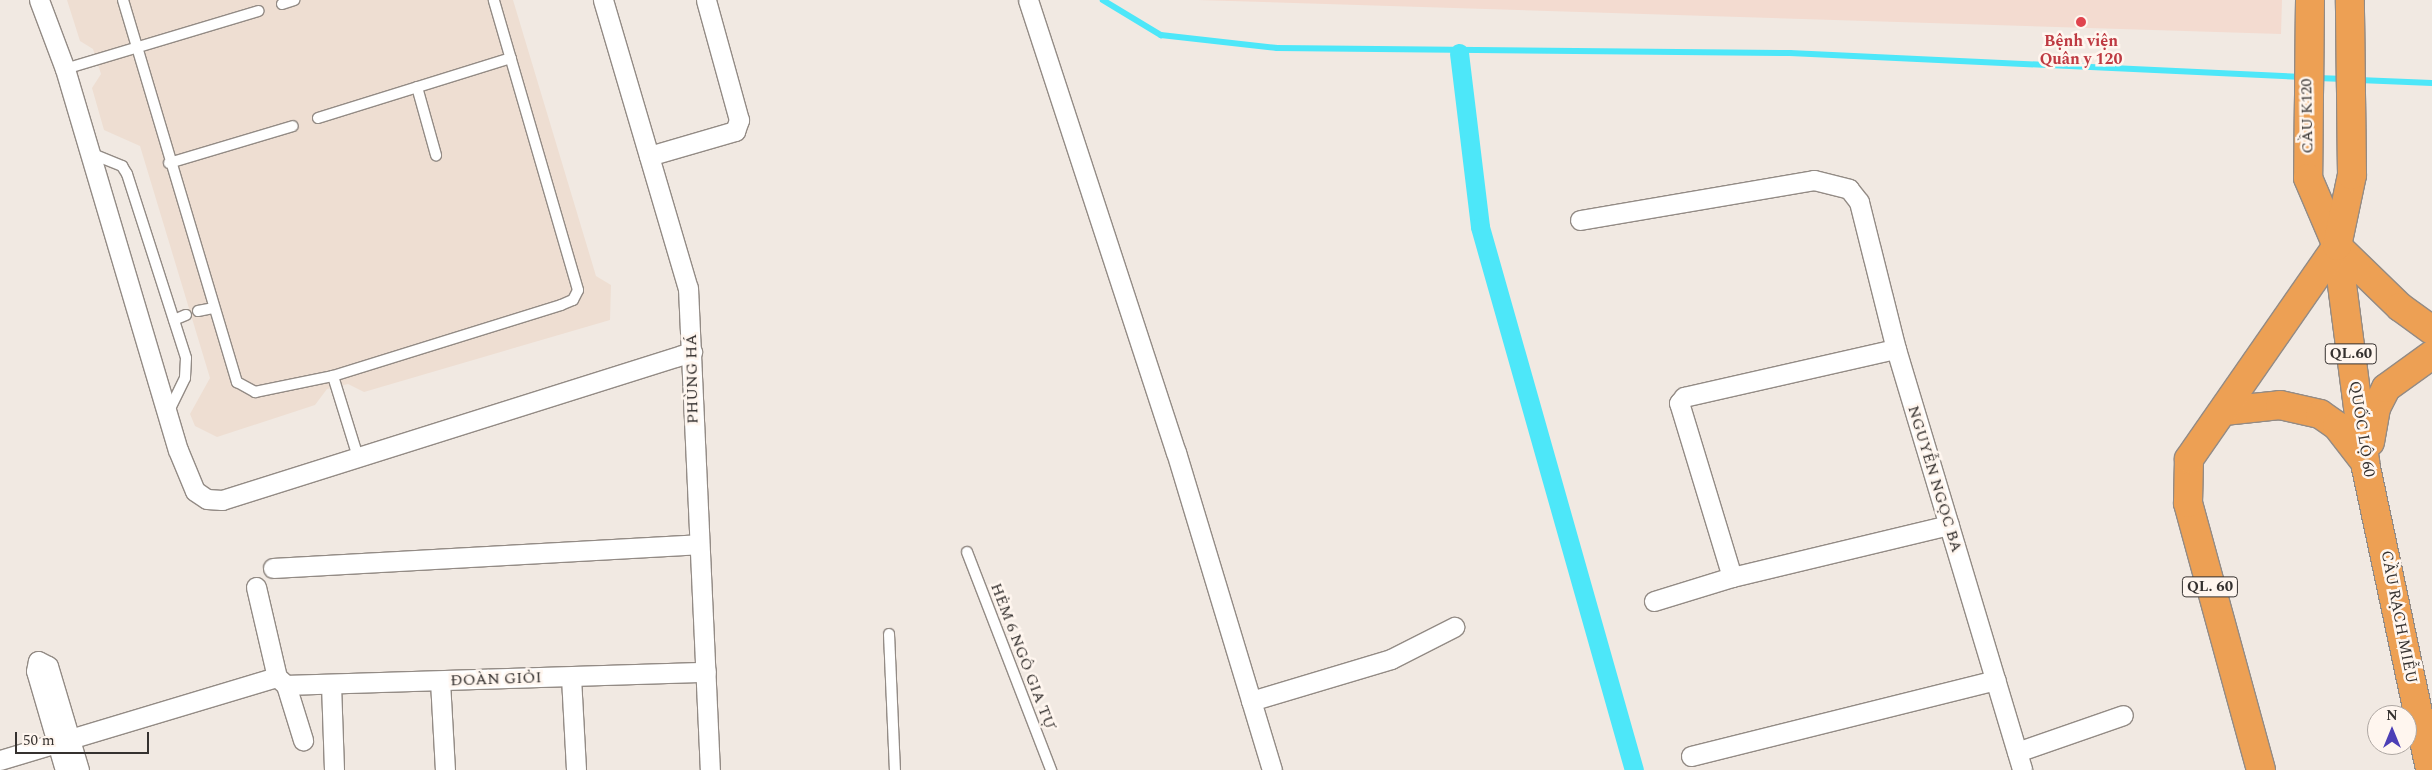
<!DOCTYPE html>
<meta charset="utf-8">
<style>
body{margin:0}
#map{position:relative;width:2432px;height:770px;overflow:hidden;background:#f1e9e2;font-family:Spectral,serif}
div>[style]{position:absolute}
.built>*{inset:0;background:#eeded2}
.medical>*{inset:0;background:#f3dbd0}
.stream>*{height:5.5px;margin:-2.75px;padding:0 2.75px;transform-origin:2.75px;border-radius:2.75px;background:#4de7f9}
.canal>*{height:19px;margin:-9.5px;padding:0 9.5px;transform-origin:9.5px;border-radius:9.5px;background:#4de7f9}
.roads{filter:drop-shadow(1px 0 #938b85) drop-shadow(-1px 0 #938b85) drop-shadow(0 1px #938b85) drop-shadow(0 -1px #938b85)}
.lane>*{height:10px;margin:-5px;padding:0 5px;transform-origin:5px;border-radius:5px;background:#fff}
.street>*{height:19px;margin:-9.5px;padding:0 9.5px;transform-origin:9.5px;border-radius:9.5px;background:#fff}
.highway>*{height:28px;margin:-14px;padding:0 14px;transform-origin:14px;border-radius:14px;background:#eda054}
.dots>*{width:14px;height:14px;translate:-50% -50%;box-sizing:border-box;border:2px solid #fff6ef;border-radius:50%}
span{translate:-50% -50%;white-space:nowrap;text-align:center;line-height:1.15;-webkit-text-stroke:5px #fff6ef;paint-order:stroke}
.shield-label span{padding:1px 4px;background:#fff6ef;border:1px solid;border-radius:4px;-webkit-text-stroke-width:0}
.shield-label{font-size:15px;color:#35312f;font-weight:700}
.health-label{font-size:16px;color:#be3a42;font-weight:700}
.street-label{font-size:16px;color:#35312f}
.north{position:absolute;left:2367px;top:705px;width:50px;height:50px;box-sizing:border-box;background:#fff6ef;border:1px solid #aea7a2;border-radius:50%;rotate:0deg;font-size:14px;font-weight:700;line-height:20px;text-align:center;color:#35312f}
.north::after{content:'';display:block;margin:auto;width:18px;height:22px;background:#4c3fb6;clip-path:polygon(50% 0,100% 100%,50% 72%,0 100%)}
.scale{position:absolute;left:15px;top:732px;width:134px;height:22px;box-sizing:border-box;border:2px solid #35312f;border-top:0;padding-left:6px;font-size:15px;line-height:18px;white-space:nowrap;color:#35312f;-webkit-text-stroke:4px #fff6ef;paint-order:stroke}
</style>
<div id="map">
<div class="built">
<i style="clip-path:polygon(67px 0,513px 0,596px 276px,611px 285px,610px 320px,364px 392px,348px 384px,327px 389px,315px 405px,217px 437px,195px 426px,190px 414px,210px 378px,140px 146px,104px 130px,92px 88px,101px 74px,93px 49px,80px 41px)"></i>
</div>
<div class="medical">
<i style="clip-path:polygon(1198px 0,2282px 0,2281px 34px)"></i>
</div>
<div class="stream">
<i style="left:1103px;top:0;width:68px;rotate:31.1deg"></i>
<i style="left:1161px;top:35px;width:117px;rotate:6.4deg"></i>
<i style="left:1277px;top:48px;width:513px;rotate:0.56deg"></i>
<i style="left:1790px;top:53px;width:513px;rotate:2.68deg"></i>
<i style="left:2317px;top:78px;width:28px;rotate:2deg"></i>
<i style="left:2359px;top:80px;width:73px;rotate:2.4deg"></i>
</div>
<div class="canal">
<i style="left:1459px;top:53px;width:175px;rotate:83.1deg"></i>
<i style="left:1480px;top:227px;width:564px;rotate:74.17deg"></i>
</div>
<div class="roads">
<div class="lane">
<i style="left:123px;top:0;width:399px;rotate:73.4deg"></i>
<i style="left:237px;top:382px;width:21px;rotate:29deg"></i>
<i style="left:255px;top:392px;width:80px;rotate:-11.6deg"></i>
<i style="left:282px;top:4px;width:13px;rotate:-18deg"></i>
<i style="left:65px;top:69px;width:202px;rotate:-16.7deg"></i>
<i style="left:417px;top:87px;width:71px;rotate:74.4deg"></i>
<i style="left:318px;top:118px;width:202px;rotate:-17.3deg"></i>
<i style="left:90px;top:153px;width:35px;rotate:22deg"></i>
<i style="left:122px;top:166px;width:9px;rotate:58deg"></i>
<i style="left:127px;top:174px;width:193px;rotate:72.2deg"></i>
<i style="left:186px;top:358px;width:20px;rotate:93deg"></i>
<i style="left:185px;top:378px;width:39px;rotate:116deg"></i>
<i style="left:169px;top:163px;width:129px;rotate:-16.6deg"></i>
<i style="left:198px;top:311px;width:15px;rotate:-11deg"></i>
<i style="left:174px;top:320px;width:13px;rotate:-23deg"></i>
<i style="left:358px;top:457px;width:85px;rotate:-107.2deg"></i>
<i style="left:333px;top:376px;width:239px;rotate:-17.3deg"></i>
<i style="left:561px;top:305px;width:13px;rotate:-23deg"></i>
<i style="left:573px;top:300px;width:11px;rotate:-63deg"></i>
<i style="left:578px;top:290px;width:302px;rotate:-106.2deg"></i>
<i style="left:967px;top:552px;width:234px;rotate:68.9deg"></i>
<i style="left:889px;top:634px;width:136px;rotate:87.5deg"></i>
</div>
<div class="street">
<i style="left:39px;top:0;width:74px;rotate:69.4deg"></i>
<i style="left:65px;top:69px;width:397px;rotate:73.5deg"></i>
<i style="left:178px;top:450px;width:44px;rotate:67.5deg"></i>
<i style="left:195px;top:491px;width:14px;rotate:34deg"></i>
<i style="left:207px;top:499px;width:15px;rotate:4deg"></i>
<i style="left:222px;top:500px;width:493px;rotate:-17.5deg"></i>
<i style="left:603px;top:0;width:300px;rotate:73.6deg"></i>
<i style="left:688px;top:288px;width:483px;rotate:87.4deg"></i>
<i style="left:1028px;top:0;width:476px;rotate:71.9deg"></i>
<i style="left:1176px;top:452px;width:332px;rotate:73.2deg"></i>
<i style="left:649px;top:156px;width:90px;rotate:-16.2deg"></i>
<i style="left:735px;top:131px;width:12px;rotate:-70deg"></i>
<i style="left:739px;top:120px;width:124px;rotate:-105.4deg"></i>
<i style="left:1580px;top:220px;width:237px;rotate:-9.7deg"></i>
<i style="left:1814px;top:180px;width:36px;rotate:14deg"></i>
<i style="left:1849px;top:189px;width:16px;rotate:52deg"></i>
<i style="left:1859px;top:202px;width:152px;rotate:75.9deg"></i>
<i style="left:1896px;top:349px;width:439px;rotate:73.3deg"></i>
<i style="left:273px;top:568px;width:425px;rotate:-3.2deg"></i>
<i style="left:1732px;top:577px;width:182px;rotate:-106.9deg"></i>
<i style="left:1679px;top:403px;width:8px;rotate:-50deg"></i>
<i style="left:1684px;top:397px;width:217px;rotate:-12.8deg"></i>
<i style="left:256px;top:587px;width:92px;rotate:76.9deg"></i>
<i style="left:277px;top:677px;width:12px;rotate:42deg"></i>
<i style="left:286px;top:685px;width:58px;rotate:72.8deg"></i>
<i style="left:1654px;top:601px;width:82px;rotate:-17.1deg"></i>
<i style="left:1732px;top:577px;width:223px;rotate:-13.5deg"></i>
<i style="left:571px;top:677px;width:93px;rotate:86.9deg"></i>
<i style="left:440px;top:681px;width:89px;rotate:86.8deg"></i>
<i style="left:331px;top:684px;width:86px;rotate:88deg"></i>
<i style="left:286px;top:685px;width:420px;rotate:-1.8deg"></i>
<i style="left:1251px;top:701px;width:146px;rotate:-16.7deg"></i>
<i style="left:1391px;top:659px;width:71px;rotate:-26.9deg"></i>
<i style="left:2017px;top:752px;width:112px;rotate:-19.2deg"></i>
<i style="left:1691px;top:756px;width:314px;rotate:-14deg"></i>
<i style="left:0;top:760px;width:289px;rotate:-16.7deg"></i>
<i style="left:65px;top:770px;width:103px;rotate:-106.3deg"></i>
<i style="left:36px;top:671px;width:10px;rotate:-79deg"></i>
<i style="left:38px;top:661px;width:11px;rotate:27deg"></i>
<i style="left:48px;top:666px;width:109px;rotate:73.4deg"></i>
</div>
<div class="highway">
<i style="left:2310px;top:0;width:178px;rotate:90.6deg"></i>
<i style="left:2308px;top:178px;width:74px;rotate:66.9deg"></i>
<i style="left:2337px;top:246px;width:219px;rotate:82.6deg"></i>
<i style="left:2365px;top:463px;width:314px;rotate:78deg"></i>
<i style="left:2337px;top:246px;width:88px;rotate:44.1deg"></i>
<i style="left:2400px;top:307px;width:39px;rotate:36deg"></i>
<i style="left:2224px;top:411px;width:56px;rotate:-6.1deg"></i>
<i style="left:2280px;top:405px;width:41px;rotate:12.7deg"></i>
<i style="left:2320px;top:414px;width:21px;rotate:35deg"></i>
<i style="left:2337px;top:426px;width:46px;rotate:52.1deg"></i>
<i style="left:2370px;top:442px;width:35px;rotate:-80deg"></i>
<i style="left:2376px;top:408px;width:22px;rotate:-63deg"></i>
<i style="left:2386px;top:388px;width:57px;rotate:-35.7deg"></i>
<i style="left:2261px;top:770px;width:277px;rotate:-105.3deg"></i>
<i style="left:2188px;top:503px;width:44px;rotate:-88.7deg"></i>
<i style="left:2189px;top:459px;width:259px;rotate:-55.2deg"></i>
<i style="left:2337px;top:246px;width:73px;rotate:-78.1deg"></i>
<i style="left:2352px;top:175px;width:175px;rotate:-90.7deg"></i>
</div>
</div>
<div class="dots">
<i style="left:2081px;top:22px;background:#e0444e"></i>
</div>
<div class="shield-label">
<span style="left:2351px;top:354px">QL.60</span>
<span style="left:2210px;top:587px">QL. 60</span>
</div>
<div class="health-label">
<span style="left:2081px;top:50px">Bệnh viện<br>Quân y 120</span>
</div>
<div class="street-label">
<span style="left:2307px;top:116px;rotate:-91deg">CẦU K120</span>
<span style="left:692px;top:379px;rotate:-91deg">PHÙNG HÁ</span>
<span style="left:2362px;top:429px;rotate:81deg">QUỐC LỘ 60</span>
<span style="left:1935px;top:479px;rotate:73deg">NGUYỄN NGỌC BA</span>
<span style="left:2399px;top:617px;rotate:79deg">CẦU RẠCH MIỄU</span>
<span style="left:1023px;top:656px;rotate:69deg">HẺM 6 NGÔ GIA TỰ</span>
<span style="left:496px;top:679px;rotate:-2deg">ĐOÀN GIỎI</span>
</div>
<div class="north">N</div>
<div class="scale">50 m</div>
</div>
